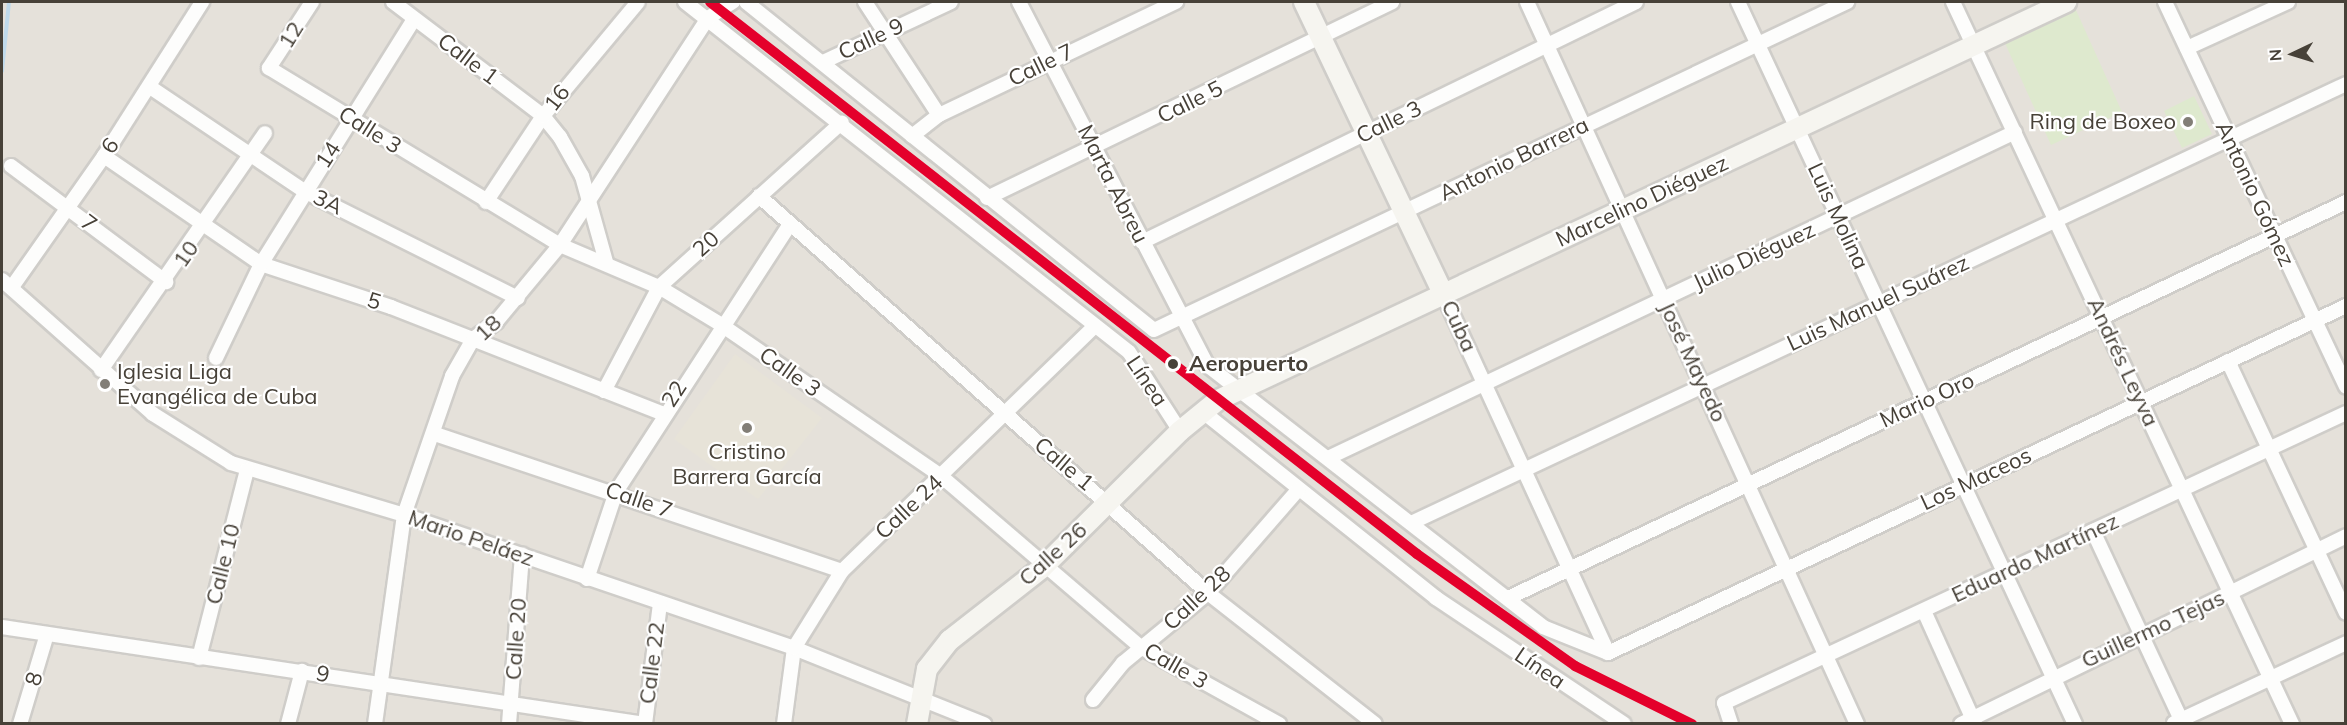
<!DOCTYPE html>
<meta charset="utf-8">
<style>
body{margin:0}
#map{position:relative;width:2347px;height:725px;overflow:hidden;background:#f1efeb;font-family:Mulish,sans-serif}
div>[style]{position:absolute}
.residential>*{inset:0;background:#e5e1da}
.education>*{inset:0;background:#e7e3d8}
.green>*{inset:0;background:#dee9ce}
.stream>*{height:4px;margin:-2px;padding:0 2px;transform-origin:2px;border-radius:2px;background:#c0daeb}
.roads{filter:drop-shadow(2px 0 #cfcdc9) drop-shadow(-2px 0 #cfcdc9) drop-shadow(0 2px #cfcdc9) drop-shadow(0 -2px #cfcdc9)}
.street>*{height:14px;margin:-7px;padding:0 7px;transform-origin:7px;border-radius:7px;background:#fdfdfc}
.secondary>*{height:20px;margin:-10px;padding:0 10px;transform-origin:10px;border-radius:10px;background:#f6f5f0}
.rail-1>*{height:10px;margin:-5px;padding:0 5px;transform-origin:5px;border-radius:5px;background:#e4002b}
.dots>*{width:16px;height:16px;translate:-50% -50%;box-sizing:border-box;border:3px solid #fff;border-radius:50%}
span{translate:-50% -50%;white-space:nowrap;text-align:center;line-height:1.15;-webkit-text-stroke:4.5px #fff;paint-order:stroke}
.street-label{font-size:22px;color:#474138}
.poi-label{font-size:22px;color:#474138}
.right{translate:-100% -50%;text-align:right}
.left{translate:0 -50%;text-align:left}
.stop-label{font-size:22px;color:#474138;font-weight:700}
.frame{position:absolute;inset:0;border:3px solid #474138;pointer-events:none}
.north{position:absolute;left:2263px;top:24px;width:60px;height:60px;-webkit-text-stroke:4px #fff;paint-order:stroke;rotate:266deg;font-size:16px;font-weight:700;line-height:24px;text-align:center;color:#474138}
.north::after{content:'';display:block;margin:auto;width:21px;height:27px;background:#474138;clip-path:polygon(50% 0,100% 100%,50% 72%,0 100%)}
</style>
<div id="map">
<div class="residential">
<i style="clip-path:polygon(2px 2px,2345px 2px,2345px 723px,2px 723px)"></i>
</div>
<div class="education">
<i style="clip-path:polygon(735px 354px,822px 418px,758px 499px,674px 439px)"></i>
</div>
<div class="green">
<i style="clip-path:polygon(2075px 8px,2122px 112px,2051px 145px,2004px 41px)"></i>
<i style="clip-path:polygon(2194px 96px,2212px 134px,2182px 148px,2164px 111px)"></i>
</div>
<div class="stream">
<i style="left:2px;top:71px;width:69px;rotate:-84.2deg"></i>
</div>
<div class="roads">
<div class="street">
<i style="left:312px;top:2px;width:79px;rotate:123.1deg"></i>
<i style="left:269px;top:68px;width:341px;rotate:31.3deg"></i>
<i style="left:560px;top:245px;width:108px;rotate:23deg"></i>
<i style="left:659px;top:287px;width:71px;rotate:31.2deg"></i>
<i style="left:720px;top:324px;width:268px;rotate:34.5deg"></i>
<i style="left:941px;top:476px;width:265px;rotate:40.6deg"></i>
<i style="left:1142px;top:648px;width:157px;rotate:29deg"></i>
<i style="left:393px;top:2px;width:188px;rotate:37.2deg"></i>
<i style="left:543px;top:116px;width:27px;rotate:51deg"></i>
<i style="left:560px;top:137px;width:45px;rotate:60.6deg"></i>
<i style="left:582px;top:176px;width:89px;rotate:74.4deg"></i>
<i style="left:685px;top:2px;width:565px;rotate:38.25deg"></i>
<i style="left:1129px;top:352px;width:94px;rotate:57.2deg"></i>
<i style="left:746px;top:2px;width:523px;rotate:38.8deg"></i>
<i style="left:1154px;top:330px;width:767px;rotate:-25.33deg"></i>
<i style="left:865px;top:2px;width:135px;rotate:56.8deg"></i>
<i style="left:1019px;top:2px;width:409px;rotate:62.6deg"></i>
<i style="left:1207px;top:365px;width:426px;rotate:37.9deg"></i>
<i style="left:1543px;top:627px;width:70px;rotate:21.8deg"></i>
<i style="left:1527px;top:2px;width:794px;rotate:65.44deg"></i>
<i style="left:1738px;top:2px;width:797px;rotate:64.98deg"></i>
<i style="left:1953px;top:2px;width:798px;rotate:64.85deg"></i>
<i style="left:2165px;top:2px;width:425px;rotate:64.8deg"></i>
<i style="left:2187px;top:48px;width:111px;rotate:-24.5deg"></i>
<i style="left:823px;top:62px;width:141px;rotate:-25.1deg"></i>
<i style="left:150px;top:87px;width:186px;rotate:34deg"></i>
<i style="left:304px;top:191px;width:239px;rotate:26.6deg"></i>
<i style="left:912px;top:136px;width:34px;rotate:-38deg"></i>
<i style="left:939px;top:115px;width:263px;rotate:-25.5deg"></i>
<i style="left:104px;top:156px;width:191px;rotate:34.5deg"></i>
<i style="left:261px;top:264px;width:137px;rotate:18.3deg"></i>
<i style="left:391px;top:307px;width:291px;rotate:21.4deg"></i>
<i style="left:11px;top:166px;width:194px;rotate:36.8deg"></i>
<i style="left:759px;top:196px;width:599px;rotate:41.48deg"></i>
<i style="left:1208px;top:593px;width:212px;rotate:38.1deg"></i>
<i style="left:987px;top:198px;width:450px;rotate:-25.8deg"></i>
<i style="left:486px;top:202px;width:103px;rotate:-56.5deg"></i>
<i style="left:543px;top:116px;width:148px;rotate:-50.2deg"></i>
<i style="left:1142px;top:242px;width:549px;rotate:-25.91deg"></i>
<i style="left:2px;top:280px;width:202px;rotate:41.6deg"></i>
<i style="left:153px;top:414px;width:92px;rotate:32.1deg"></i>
<i style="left:231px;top:463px;width:181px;rotate:16.7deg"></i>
<i style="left:404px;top:515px;width:412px;rotate:18.8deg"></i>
<i style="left:794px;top:648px;width:205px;rotate:21.8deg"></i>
<i style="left:12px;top:287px;width:160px;rotate:-54.9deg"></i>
<i style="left:104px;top:156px;width:183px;rotate:-57.5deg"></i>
<i style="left:1443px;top:294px;width:395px;rotate:65.3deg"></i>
<i style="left:216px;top:358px;width:104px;rotate:-64.4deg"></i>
<i style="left:261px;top:264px;width:289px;rotate:-58deg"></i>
<i style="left:2228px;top:361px;width:278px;rotate:64.9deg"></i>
<i style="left:101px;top:370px;width:288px;rotate:-55.3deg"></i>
<i style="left:604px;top:391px;width:118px;rotate:-62.1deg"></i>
<i style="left:659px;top:287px;width:246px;rotate:-42deg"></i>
<i style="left:1202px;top:411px;width:300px;rotate:38.6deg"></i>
<i style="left:1436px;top:598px;width:226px;rotate:33.8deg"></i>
<i style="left:435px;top:434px;width:429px;rotate:18.6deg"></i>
<i style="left:1330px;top:457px;width:758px;rotate:-25.38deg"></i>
<i style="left:1411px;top:523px;width:1033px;rotate:-25.15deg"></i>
<i style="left:2093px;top:531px;width:208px;rotate:65deg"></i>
<i style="left:587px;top:579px;width:92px;rotate:-71.6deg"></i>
<i style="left:616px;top:492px;width:320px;rotate:-57deg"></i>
<i style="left:1508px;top:598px;width:927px;rotate:-25.29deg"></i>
<i style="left:1924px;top:611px;width:124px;rotate:65.7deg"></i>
<i style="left:2px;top:627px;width:650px;rotate:8.58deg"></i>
<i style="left:645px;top:724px;width:122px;rotate:-82.9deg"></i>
<i style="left:1608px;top:653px;width:816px;rotate:-25.18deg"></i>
<i style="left:199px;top:658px;width:194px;rotate:-75.7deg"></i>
<i style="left:1093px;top:700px;width:48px;rotate:-51deg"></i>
<i style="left:1123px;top:663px;width:110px;rotate:-39.5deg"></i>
<i style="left:1208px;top:593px;width:137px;rotate:-48.9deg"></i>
<i style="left:2174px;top:723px;width:190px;rotate:-24.9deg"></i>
<i style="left:20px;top:724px;width:94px;rotate:-73.3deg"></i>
<i style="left:288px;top:724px;width:55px;rotate:-75.2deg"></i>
<i style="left:375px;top:724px;width:211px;rotate:-82.1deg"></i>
<i style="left:404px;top:515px;width:147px;rotate:-70.9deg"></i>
<i style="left:452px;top:376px;width:43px;rotate:-60.4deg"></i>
<i style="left:473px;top:339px;width:29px;rotate:-36deg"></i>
<i style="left:496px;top:322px;width:100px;rotate:-50.3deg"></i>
<i style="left:560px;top:245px;width:271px;rotate:-56.9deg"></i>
<i style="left:708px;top:18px;width:30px;rotate:-33deg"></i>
<i style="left:509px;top:724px;width:170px;rotate:-85.6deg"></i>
<i style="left:784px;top:724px;width:77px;rotate:-82.5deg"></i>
<i style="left:794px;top:648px;width:91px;rotate:-58.1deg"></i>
<i style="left:842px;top:571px;width:351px;rotate:-44.1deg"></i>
<i style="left:1731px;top:724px;width:22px;rotate:-108deg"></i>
<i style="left:1724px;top:703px;width:686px;rotate:-25deg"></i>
<i style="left:1961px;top:724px;width:428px;rotate:-26deg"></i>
</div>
<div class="secondary">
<i style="left:1304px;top:2px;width:323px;rotate:64.5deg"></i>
<i style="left:917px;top:724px;width:56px;rotate:-79.7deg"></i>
<i style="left:927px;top:669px;width:37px;rotate:-52deg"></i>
<i style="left:950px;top:640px;width:117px;rotate:-38deg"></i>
<i style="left:1042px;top:568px;width:194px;rotate:-44.8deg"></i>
<i style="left:1180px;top:431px;width:49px;rotate:-39.2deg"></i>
<i style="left:1218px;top:400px;width:937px;rotate:-25.14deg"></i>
</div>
</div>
<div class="rail-1">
<i style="left:710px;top:2px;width:897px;rotate:37.98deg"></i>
<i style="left:1417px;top:554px;width:194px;rotate:35.3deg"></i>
<i style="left:1575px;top:666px;width:131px;rotate:26.4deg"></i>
</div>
<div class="dots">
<i style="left:2188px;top:122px;background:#827e77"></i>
<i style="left:1173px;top:364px;background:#474138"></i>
<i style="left:105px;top:384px;background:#827e77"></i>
<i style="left:747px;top:428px;background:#827e77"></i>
</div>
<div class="street-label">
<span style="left:291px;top:35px;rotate:-58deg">12</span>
<span style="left:871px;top:39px;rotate:-25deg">Calle 9</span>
<span style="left:468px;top:59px;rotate:37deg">Calle 1</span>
<span style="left:1041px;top:65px;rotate:-26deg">Calle 7</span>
<span style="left:557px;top:98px;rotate:-52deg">16</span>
<span style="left:1190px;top:102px;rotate:-26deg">Calle 5</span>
<span style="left:1389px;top:122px;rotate:-26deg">Calle 3</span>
<span style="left:370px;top:130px;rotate:32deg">Calle 3</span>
<span style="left:110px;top:146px;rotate:-56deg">6</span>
<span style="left:328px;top:155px;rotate:-57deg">14</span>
<span style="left:1514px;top:159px;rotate:-26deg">Antonio Barrera</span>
<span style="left:1113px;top:184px;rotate:63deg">Marta Abreu</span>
<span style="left:2255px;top:194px;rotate:65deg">Antonio Gómez</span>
<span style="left:1642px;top:201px;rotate:-25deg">Marcelino Diéguez</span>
<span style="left:328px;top:202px;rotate:26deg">3A</span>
<span style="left:1838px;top:216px;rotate:65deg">Luis Molina</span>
<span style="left:89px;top:223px;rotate:37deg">7</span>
<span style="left:706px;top:244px;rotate:-42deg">20</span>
<span style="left:186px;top:254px;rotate:-55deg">10</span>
<span style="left:1754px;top:256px;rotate:-25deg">Julio Diéguez</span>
<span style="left:374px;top:301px;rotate:18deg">5</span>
<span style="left:1878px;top:303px;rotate:-25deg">Luis Manuel Suárez</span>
<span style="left:1459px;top:326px;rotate:65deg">Cuba</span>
<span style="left:488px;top:328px;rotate:-43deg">18</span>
<span style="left:1693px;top:362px;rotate:65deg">José Mayedo</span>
<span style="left:2123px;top:362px;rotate:65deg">Andrés Leyva</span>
<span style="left:790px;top:372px;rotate:35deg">Calle 3</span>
<span style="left:1147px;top:381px;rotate:56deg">Línea</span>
<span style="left:674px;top:394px;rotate:-57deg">22</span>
<span style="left:1927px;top:400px;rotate:-25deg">Mario Oro</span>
<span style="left:1064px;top:464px;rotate:40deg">Calle 1</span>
<span style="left:1976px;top:479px;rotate:-25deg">Los Maceos</span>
<span style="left:639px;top:500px;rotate:19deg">Calle 7</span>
<span style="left:909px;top:507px;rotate:-43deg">Calle 24</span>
<span style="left:471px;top:538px;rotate:19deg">Mario Peláez</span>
<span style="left:1053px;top:554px;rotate:-42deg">Calle 26</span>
<span style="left:2035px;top:558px;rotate:-25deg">Eduardo Martínez</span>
<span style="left:223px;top:564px;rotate:-76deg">Calle 10</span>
<span style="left:1197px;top:598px;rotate:-43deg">Calle 28</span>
<span style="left:2153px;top:629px;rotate:-25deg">Guillermo Tejas</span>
<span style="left:516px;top:639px;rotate:-86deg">Calle 20</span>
<span style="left:652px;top:663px;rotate:-83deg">Calle 22</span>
<span style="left:1176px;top:666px;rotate:30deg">Calle 3</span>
<span style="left:1540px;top:668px;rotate:34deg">Línea</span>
<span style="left:323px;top:674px;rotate:9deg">9</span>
<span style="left:34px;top:679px;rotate:-74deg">8</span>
</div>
<div class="poi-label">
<span class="right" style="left:2176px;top:122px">Ring de Boxeo</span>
<span class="left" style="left:117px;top:384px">Iglesia Liga<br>Evangélica de Cuba</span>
<span style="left:747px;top:464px">Cristino<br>Barrera García</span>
</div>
<div class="stop-label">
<span class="left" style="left:1189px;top:364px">Aeropuerto</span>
</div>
<div class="frame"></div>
<div class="north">N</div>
</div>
